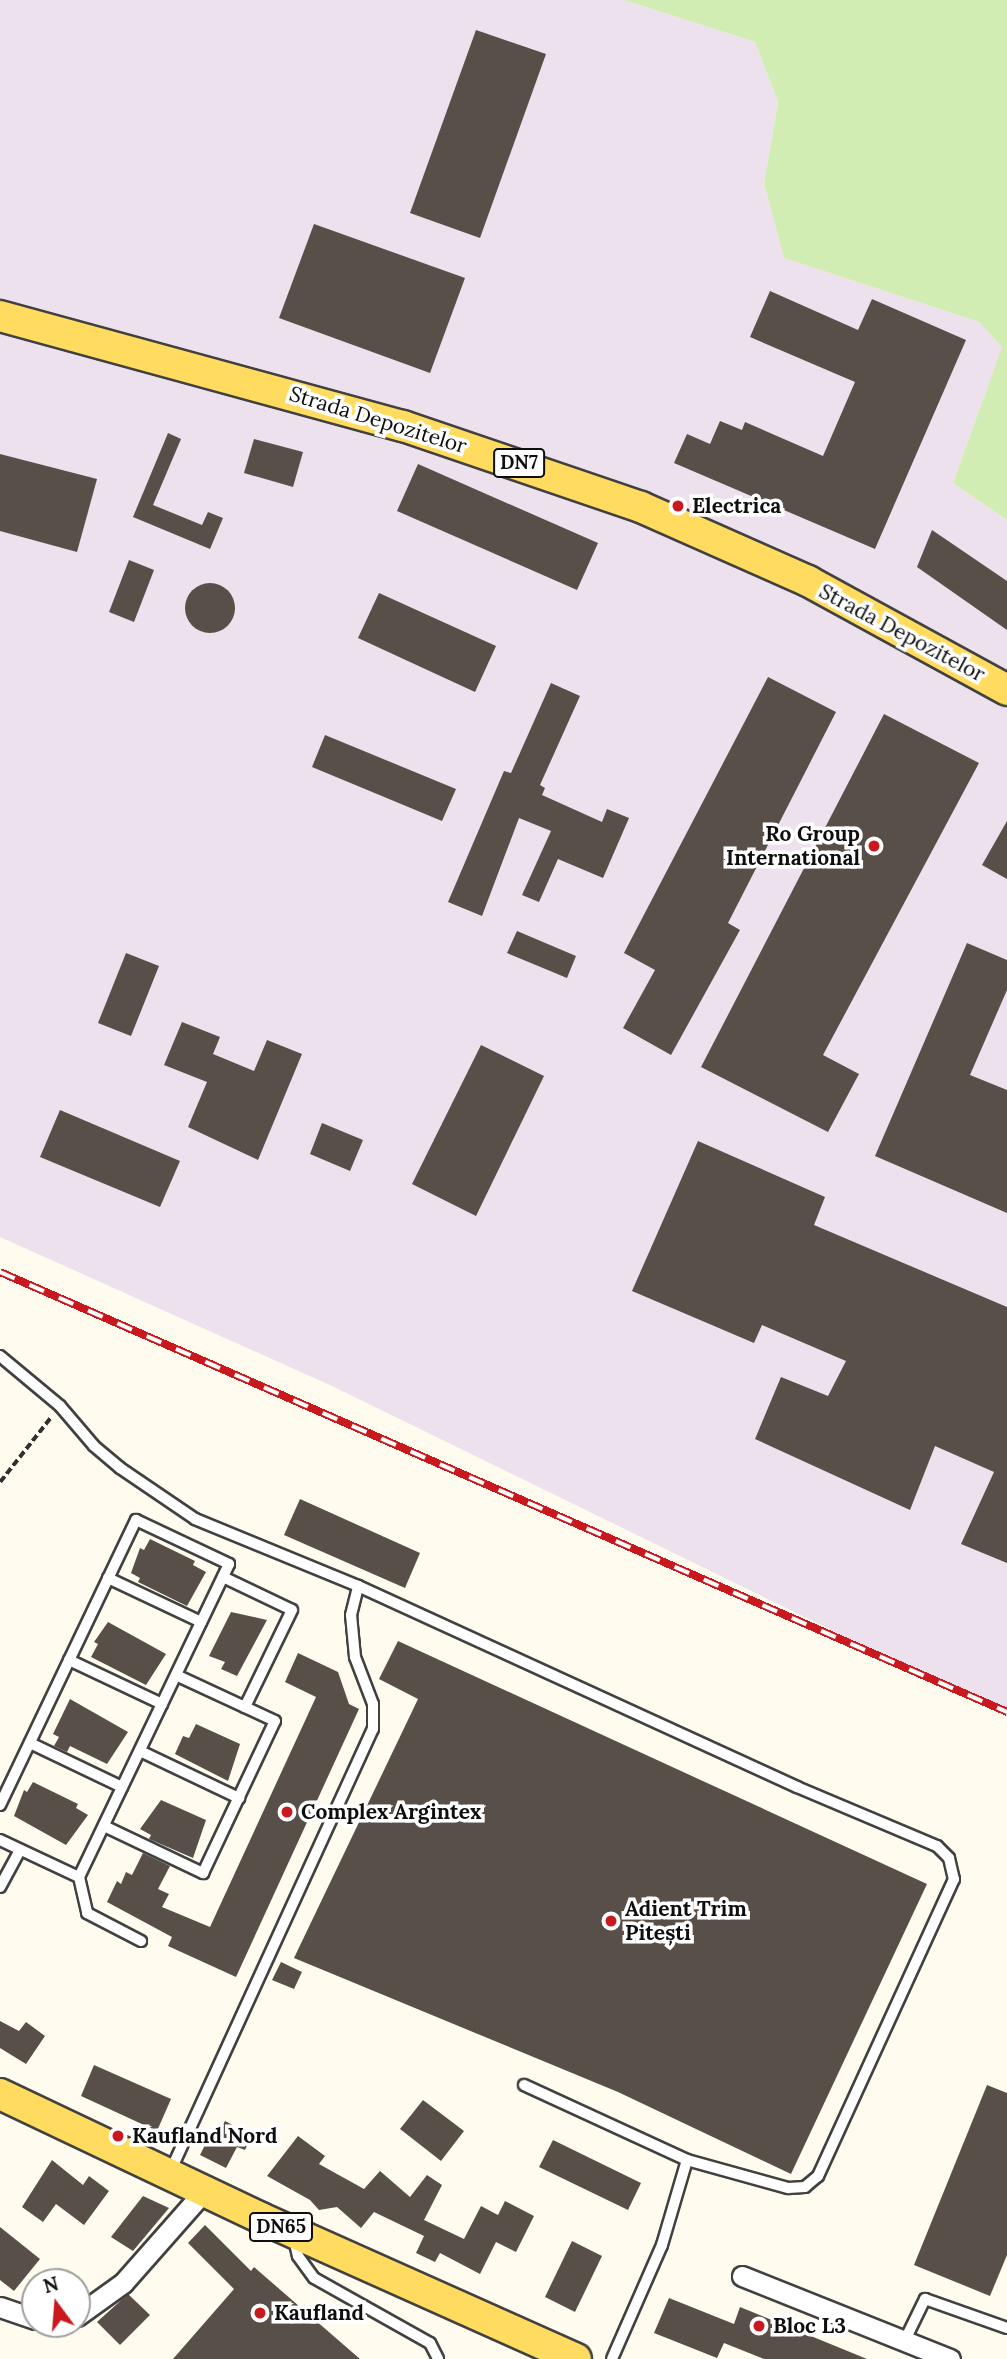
<!DOCTYPE html>
<meta charset="utf-8">
<style>
body{margin:0}
#map{position:relative;width:1007px;height:2359px;overflow:hidden;background:#fffcef;font-family:Lora,serif}
div>[style]{position:absolute}
.industrial>*{inset:0;background:#ece1ed}
.green>*{inset:0;background:#d1edb4}
.building>*{inset:0;background:#584f49}
.round{border-radius:50%}
.path>*{height:3.5px;margin-top:-1.75px;transform-origin:0;background:repeating-linear-gradient(90deg,#303030 0 7px,transparent 0 10.5px)}
.roads{filter:drop-shadow(2px 0 #414141) drop-shadow(-2px 0 #414141) drop-shadow(0 2px #414141) drop-shadow(0 -2px #414141)}
.lane>*{height:10px;margin:-5px;padding:0 5px;transform-origin:5px;border-radius:5px;background:#fff}
.street>*{height:19px;margin:-9.5px;padding:0 9.5px;transform-origin:9.5px;border-radius:9.5px;background:#fff}
.primary>*{height:30px;margin:-15px;padding:0 15px;transform-origin:15px;border-radius:15px;background:#ffdb5f}
.rail>*{height:8px;margin-top:-4px;transform-origin:0;background:repeating-linear-gradient(90deg,#fff 0 16px,#ca191e 0 32px);box-sizing:border-box;border-block:2px solid #ca191e}
.dots>*{width:19px;height:19px;translate:-50% -50%;box-sizing:border-box;border:4px solid #fff;border-radius:50%}
span{translate:-50% -50%;white-space:nowrap;text-align:center;line-height:1.15;-webkit-text-stroke:7px #fff;paint-order:stroke}
.shield-label span{padding:2px 5px;background:#fff;border:2px solid;border-radius:5px;-webkit-text-stroke-width:0}
.shield-label{font-size:19px;color:#0e0e0e;font-weight:700}
.street-label{font-size:21px;color:#0e0e0e}
.poi-label{font-size:21px;color:#0e0e0e;font-weight:700}
.left{translate:0 -50%;text-align:left}
.right{translate:-100% -50%;text-align:right}
.north{position:absolute;left:21px;top:2268px;width:70px;height:70px;box-sizing:border-box;background:#fff;border:2px solid #9f9f9f;border-radius:50%;rotate:344deg;font-size:19px;font-weight:700;line-height:28px;text-align:center;color:#0e0e0e}
.north::after{content:'';display:block;margin:auto;width:24px;height:32px;background:#ca191e;clip-path:polygon(50% 0,100% 100%,50% 72%,0 100%)}
</style>
<div id="map">
<div class="industrial">
<i style="clip-path:polygon(0 0,624px 0,755px 42px,778px 102px,764px 183px,784px 258px,979px 322px,1002px 347px,953px 483px,1007px 520px,1007px 1716px,332px 1386px,0 1237px)"></i>
</div>
<div class="green">
<i style="clip-path:polygon(624px 0,1007px 0,1007px 520px,953px 483px,1002px 347px,979px 322px,784px 258px,764px 183px,778px 102px,755px 42px)"></i>
</div>
<div class="building">
<i style="clip-path:polygon(476px 30px,546px 54px,480px 238px,410px 213px)"></i>
<i style="clip-path:polygon(314px 224px,465px 278px,430px 373px,279px 318px)"></i>
<i style="clip-path:polygon(770px 291px,858px 330px,872px 299px,966px 340px,875px 549px,674px 463px,687px 434px,710px 444px,720px 421px,742px 430px,745px 422px,823px 456px,855px 382px,750px 337px)"></i>
<i style="clip-path:polygon(168px 433px,181px 439px,153px 505px,202px 525px,208px 512px,223px 518px,210px 549px,133px 517px)"></i>
<i style="clip-path:polygon(254px 439px,303px 452px,293px 487px,244px 473px)"></i>
<i style="clip-path:polygon(0 454px,97px 479px,77px 552px,0 531px)"></i>
<i style="clip-path:polygon(418px 464px,598px 543px,577px 590px,397px 511px)"></i>
<i style="clip-path:polygon(932px 530px,1007px 581px,1007px 630px,917px 567px)"></i>
<i style="clip-path:polygon(129px 560px,154px 570px,134px 622px,109px 612px)"></i>
<i class="round" style="left:185px;top:583px;width:50px;height:50px"></i>
<i style="clip-path:polygon(379px 593px,496px 646px,475px 692px,358px 638px)"></i>
<i style="clip-path:polygon(768px 677px,836px 712px,728px 923px,740px 930px,671px 1055px,623px 1028px,655px 970px,624px 953px)"></i>
<i style="clip-path:polygon(551px 683px,580px 696px,540px 785px,545px 788px,542px 795px,602px 822px,607px 809px,629px 818px,603px 878px,558px 859px,539px 902px,522px 895px,551px 831px,519px 818px,482px 916px,448px 902px,504px 771px,511px 773px)"></i>
<i style="clip-path:polygon(884px 714px,979px 763px,823px 1055px,859px 1074px,828px 1132px,701px 1067px)"></i>
<i style="clip-path:polygon(325px 735px,456px 789px,442px 821px,312px 767px)"></i>
<i style="clip-path:polygon(1007px 821px,1007px 879px,982px 865px)"></i>
<i style="clip-path:polygon(517px 931px,576px 956px,567px 978px,507px 953px)"></i>
<i style="clip-path:polygon(967px 943px,1007px 960px,1007px 990px,970px 1075px,1007px 1090px,1007px 1213px,875px 1156px)"></i>
<i style="clip-path:polygon(126px 953px,159px 966px,131px 1036px,98px 1023px)"></i>
<i style="clip-path:polygon(182px 1022px,220px 1037px,213px 1054px,254px 1071px,267px 1040px,302px 1054px,258px 1160px,188px 1127px,207px 1082px,164px 1065px)"></i>
<i style="clip-path:polygon(481px 1045px,544px 1076px,476px 1216px,412px 1184px)"></i>
<i style="clip-path:polygon(60px 1110px,180px 1161px,160px 1207px,40px 1157px)"></i>
<i style="clip-path:polygon(322px 1123px,363px 1140px,350px 1171px,310px 1154px)"></i>
<i style="clip-path:polygon(698px 1141px,825px 1197px,814px 1225px,1007px 1307px,1007px 1563px,961px 1544px,994px 1472px,935px 1446px,910px 1510px,755px 1439px,781px 1377px,828px 1396px,846px 1361px,762px 1325px,754px 1343px,632px 1291px)"></i>
<i style="clip-path:polygon(300px 1499px,420px 1553px,405px 1588px,284px 1535px)"></i>
<i style="clip-path:polygon(150px 1539px,195px 1561px,193px 1565px,206px 1572px,187px 1606px,138px 1582px,140px 1578px,131px 1573px,140px 1548px,144px 1550px)"></i>
<i style="clip-path:polygon(231px 1612px,267px 1620px,237px 1676px,221px 1669px,225px 1662px,209px 1656px)"></i>
<i style="clip-path:polygon(108px 1622px,166px 1654px,146px 1685px,91px 1657px,98px 1644px,94px 1642px)"></i>
<i style="clip-path:polygon(398px 1641px,927px 1884px,791px 2174px,618px 2092px,294px 1958px,418px 1699px,379px 1679px)"></i>
<i style="clip-path:polygon(298px 1653px,338px 1672px,349px 1704px,359px 1709px,236px 1977px,168px 1946px,172px 1937px,107px 1902px,117px 1881px,121px 1884px,126px 1872px,132px 1875px,143px 1853px,170px 1866px,158px 1889px,169px 1894px,162px 1907px,210px 1927px,316px 1697px,285px 1682px)"></i>
<i style="clip-path:polygon(70px 1699px,128px 1732px,107px 1764px,70px 1746px,67px 1752px,54px 1746px,59px 1737px,53px 1734px)"></i>
<i style="clip-path:polygon(196px 1724px,240px 1744px,228px 1781px,175px 1754px,183px 1736px,189px 1738px)"></i>
<i style="clip-path:polygon(33px 1782px,78px 1804px,76px 1808px,88px 1815px,66px 1845px,14px 1816px,24px 1790px,27px 1792px)"></i>
<i style="clip-path:polygon(161px 1800px,206px 1820px,193px 1858px,149px 1839px,151px 1835px,140px 1829px)"></i>
<i style="clip-path:polygon(281px 1962px,302px 1972px,294px 1989px,272px 1980px)"></i>
<i style="clip-path:polygon(0 2021px,19px 2031px,26px 2022px,45px 2036px,26px 2064px,0 2048px)"></i>
<i style="clip-path:polygon(94px 2065px,171px 2099px,157px 2131px,81px 2096px)"></i>
<i style="clip-path:polygon(987px 2085px,1007px 2093px,1007px 2255px,990px 2296px,914px 2265px)"></i>
<i style="clip-path:polygon(423px 2100px,464px 2131px,441px 2161px,400px 2129px)"></i>
<i style="clip-path:polygon(225px 2121px,252px 2135px,245px 2150px,237px 2147px,226px 2168px,200px 2155px,211px 2133px,217px 2136px)"></i>
<i style="clip-path:polygon(298px 2136px,325px 2156px,319px 2164px,364px 2189px,380px 2171px,410px 2197px,427px 2175px,442px 2185px,424px 2220px,464px 2239px,481px 2206px,498px 2215px,505px 2201px,534px 2216px,516px 2252px,496px 2242px,480px 2274px,440px 2253px,435px 2262px,416px 2253px,424px 2236px,374px 2212px,361px 2228px,337px 2207px,319px 2210px,310px 2200px,267px 2176px)"></i>
<i style="clip-path:polygon(553px 2140px,641px 2183px,628px 2210px,539px 2167px)"></i>
<i style="clip-path:polygon(52px 2160px,83px 2185px,89px 2176px,109px 2191px,84px 2225px,56px 2204px,43px 2222px,22px 2207px)"></i>
<i style="clip-path:polygon(143px 2196px,169px 2208px,133px 2251px,111px 2237px)"></i>
<i style="clip-path:polygon(205px 2225px,251px 2271px,254px 2267px,360px 2359px,173px 2359px,234px 2289px,188px 2243px)"></i>
<i style="clip-path:polygon(0 2227px,40px 2259px,14px 2291px,0 2280px)"></i>
<i style="clip-path:polygon(572px 2241px,602px 2256px,575px 2312px,545px 2297px)"></i>
<i style="clip-path:polygon(128px 2294px,150px 2315px,120px 2345px,97px 2322px)"></i>
<i style="clip-path:polygon(669px 2298px,734px 2324px,740px 2307px,867px 2359px,764px 2359px,724px 2343px,717px 2358px,654px 2333px)"></i>
</div>
<div class="path">
<i style="left:0;top:1482px;width:84px;rotate:-51.8deg"></i>
</div>
<div class="roads">
<div class="lane">
<i style="left:0;top:1356px;width:78px;rotate:39.8deg"></i>
<i style="left:60px;top:1406px;width:52px;rotate:49.6deg"></i>
<i style="left:94px;top:1446px;width:34px;rotate:40deg"></i>
<i style="left:120px;top:1468px;width:91px;rotate:34.2deg"></i>
<i style="left:195px;top:1519px;width:176px;rotate:22.3deg"></i>
<i style="left:358px;top:1586px;width:483px;rotate:24.6deg"></i>
<i style="left:797px;top:1787px;width:152px;rotate:22.9deg"></i>
<i style="left:937px;top:1846px;width:17px;rotate:45deg"></i>
<i style="left:949px;top:1858px;width:22px;rotate:77deg"></i>
<i style="left:954px;top:1879px;width:327px;rotate:114.6deg"></i>
<i style="left:818px;top:2176px;width:17px;rotate:140deg"></i>
<i style="left:805px;top:2187px;width:17px;rotate:177deg"></i>
<i style="left:788px;top:2188px;width:105px;rotate:-164.5deg"></i>
<i style="left:223px;top:1577px;width:76px;rotate:25.6deg"></i>
<i style="left:292px;top:1610px;width:108px;rotate:115.9deg"></i>
<i style="left:108px;top:1578px;width:103px;rotate:25.3deg"></i>
<i style="left:69px;top:1660px;width:103px;rotate:25.3deg"></i>
<i style="left:30px;top:1743px;width:102px;rotate:25.6deg"></i>
<i style="left:140px;top:1751px;width:110px;rotate:25.4deg"></i>
<i style="left:0;top:1805px;width:316px;rotate:-64.5deg"></i>
<i style="left:136px;top:1520px;width:103px;rotate:25.3deg"></i>
<i style="left:229px;top:1564px;width:347px;rotate:115.6deg"></i>
<i style="left:79px;top:1877px;width:37px;rotate:77deg"></i>
<i style="left:87px;top:1913px;width:61px;rotate:27.4deg"></i>
<i style="left:104px;top:1826px;width:110px;rotate:25.4deg"></i>
<i style="left:203px;top:1873px;width:168px;rotate:-64.7deg"></i>
<i style="left:275px;top:1721px;width:109px;rotate:-155.1deg"></i>
<i style="left:0;top:1840px;width:87px;rotate:25.1deg"></i>
<i style="left:0;top:1887px;width:42px;rotate:-61.6deg"></i>
<i style="left:524px;top:2085px;width:179px;rotate:24.7deg"></i>
<i style="left:687px;top:2160px;width:89px;rotate:106.4deg"></i>
<i style="left:662px;top:2245px;width:124px;rotate:113.7deg"></i>
<i style="left:170px;top:2172px;width:487px;rotate:-65.4deg"></i>
<i style="left:373px;top:1729px;width:25px;rotate:-90deg"></i>
<i style="left:373px;top:1704px;width:50px;rotate:-111deg"></i>
<i style="left:355px;top:1657px;width:42px;rotate:-95.4deg"></i>
<i style="left:351px;top:1615px;width:30px;rotate:-76deg"></i>
<i style="left:294px;top:2239px;width:17px;rotate:77deg"></i>
<i style="left:298px;top:2256px;width:27px;rotate:54deg"></i>
<i style="left:314px;top:2278px;width:133px;rotate:29.3deg"></i>
<i style="left:430px;top:2343px;width:18px;rotate:63deg"></i>
<i style="left:904px;top:2342px;width:48px;rotate:-64deg"></i>
<i style="left:925px;top:2299px;width:87px;rotate:19.5deg"></i>
</div>
<div class="street">
<i style="left:742px;top:2276px;width:224px;rotate:21.8deg"></i>
<i style="left:0;top:2307px;width:37px;rotate:19deg"></i>
<i style="left:77px;top:2316px;width:57px;rotate:-35.7deg"></i>
<i style="left:123px;top:2283px;width:124px;rotate:-48.6deg"></i>
</div>
<div class="primary">
<i style="left:0;top:316px;width:418px;rotate:15.3deg"></i>
<i style="left:403px;top:426px;width:251px;rotate:18.8deg"></i>
<i style="left:641px;top:507px;width:183px;rotate:23.9deg"></i>
<i style="left:808px;top:581px;width:227px;rotate:28.7deg"></i>
<i style="left:0;top:2094px;width:289px;rotate:25.4deg"></i>
<i style="left:261px;top:2218px;width:345px;rotate:24.1deg"></i>
</div>
</div>
<div class="rail">
<i style="left:0;top:1272px;width:1099px;rotate:23.6deg"></i>
</div>
<div class="dots">
<i style="left:678px;top:506px;background:#ca191e"></i>
<i style="left:874px;top:846px;background:#ca191e"></i>
<i style="left:287px;top:1812px;background:#ca191e"></i>
<i style="left:611px;top:1921px;background:#ca191e"></i>
<i style="left:118px;top:2136px;background:#ca191e"></i>
<i style="left:260px;top:2313px;background:#ca191e"></i>
<i style="left:759px;top:2326px;background:#ca191e"></i>
</div>
<div class="shield-label">
<span style="left:519px;top:463px">DN7</span>
<span style="left:281px;top:2227px">DN65</span>
</div>
<div class="street-label">
<span style="left:378px;top:420px;rotate:17deg">Strada Depozitelor</span>
<span style="left:902px;top:633px;rotate:28deg">Strada Depozitelor</span>
</div>
<div class="poi-label">
<span class="left" style="left:692px;top:506px">Electrica</span>
<span class="right" style="left:860px;top:846px">Ro Group<br>International</span>
<span class="left" style="left:301px;top:1812px">Complex Argintex</span>
<span class="left" style="left:625px;top:1921px">Adient Trim<br>Pitești</span>
<span class="left" style="left:132px;top:2136px">Kaufland Nord</span>
<span class="left" style="left:274px;top:2313px">Kaufland</span>
<span class="left" style="left:773px;top:2326px">Bloc L3</span>
</div>
<div class="north">N</div>
</div>
